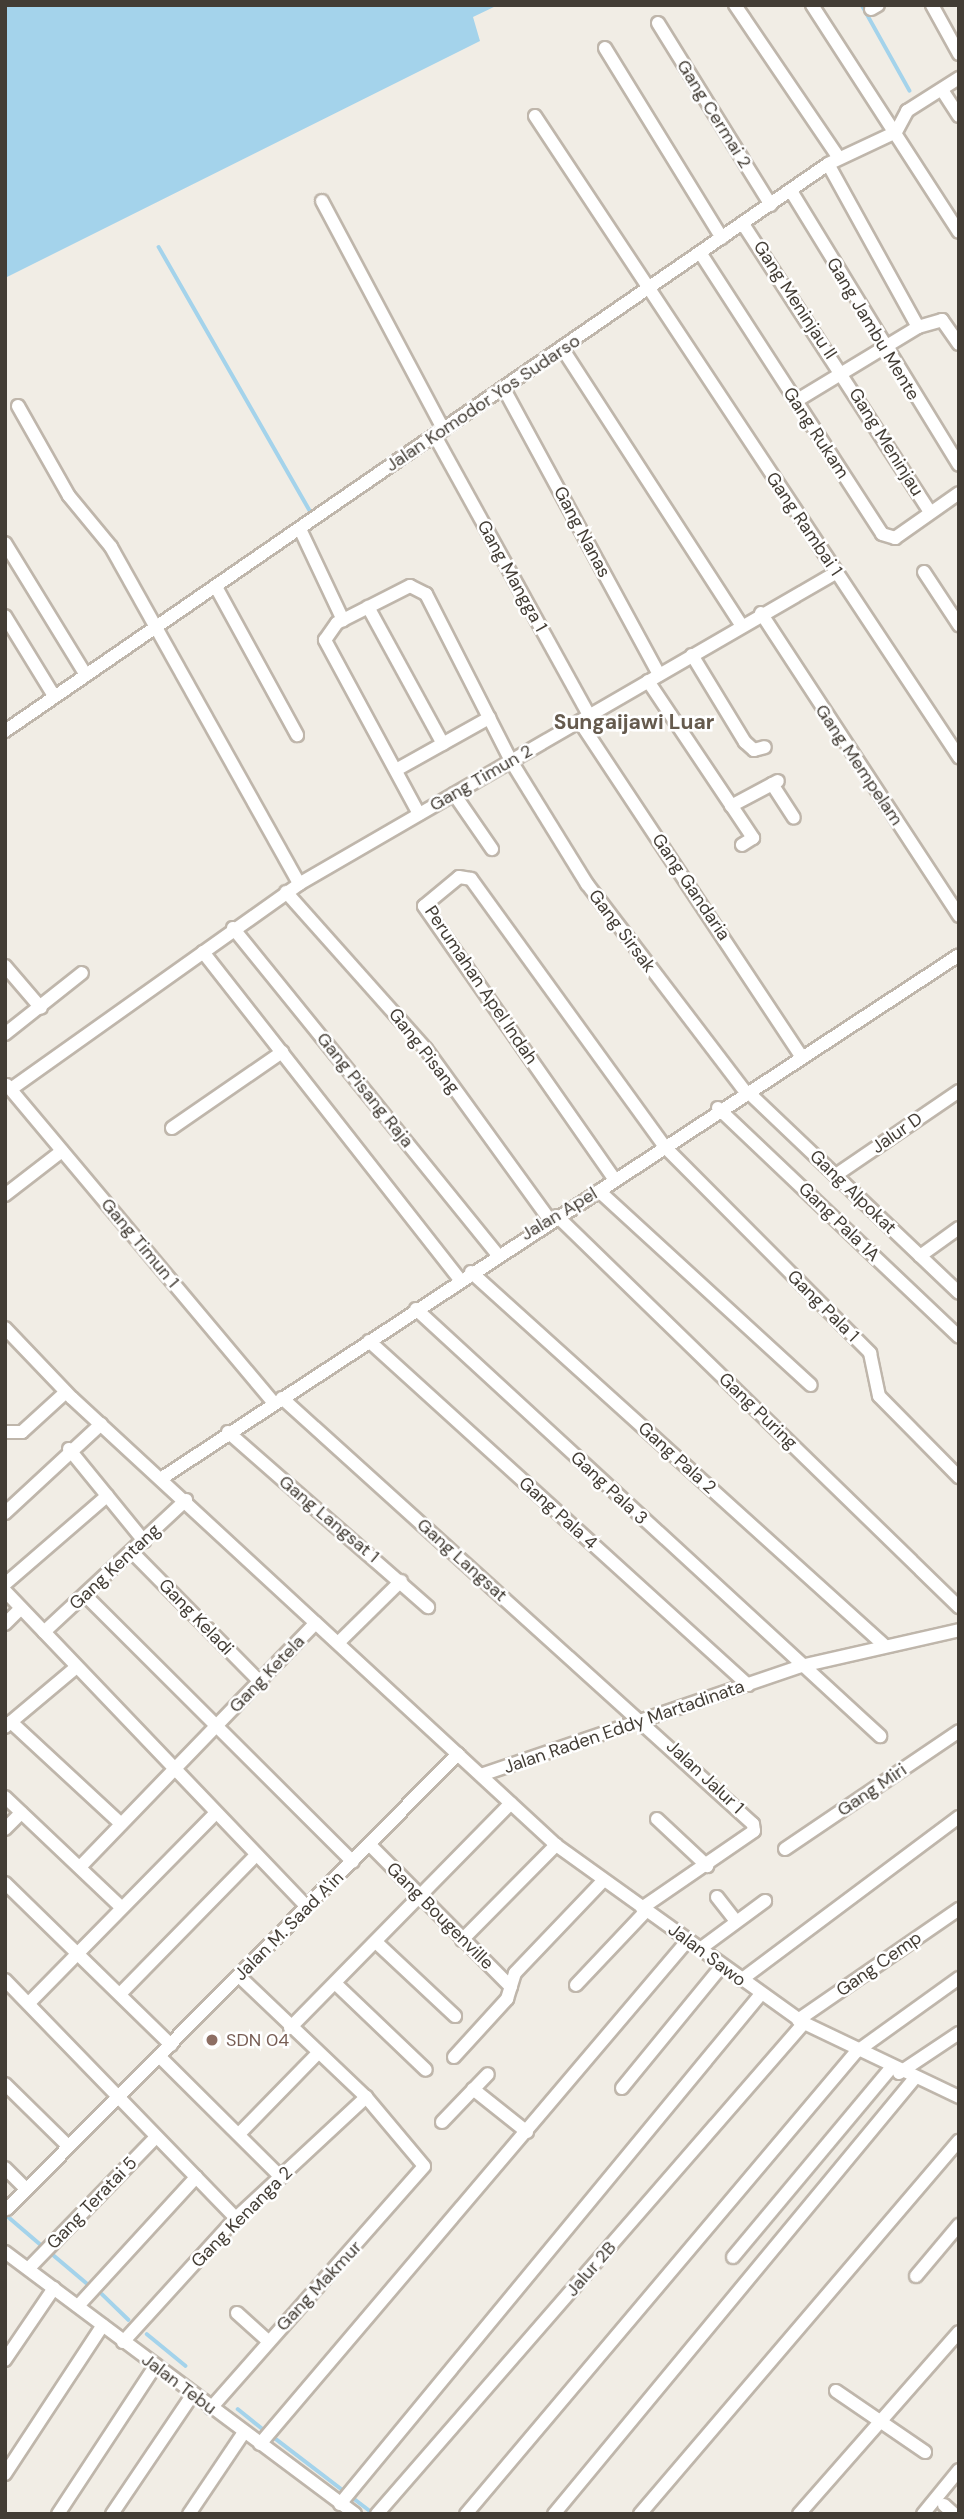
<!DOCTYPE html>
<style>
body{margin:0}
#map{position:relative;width:964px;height:2519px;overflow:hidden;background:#f1ede5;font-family:"DM Sans",sans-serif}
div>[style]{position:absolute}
.water>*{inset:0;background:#a4d3eb}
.stream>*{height:3.5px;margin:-1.75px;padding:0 1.75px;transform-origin:1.75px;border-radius:1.75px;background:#a4d3eb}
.roads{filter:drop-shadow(2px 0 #bfb6ab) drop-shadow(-2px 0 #bfb6ab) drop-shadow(0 2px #bfb6ab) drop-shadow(0 -2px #bfb6ab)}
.minor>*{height:12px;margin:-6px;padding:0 6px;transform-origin:6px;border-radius:6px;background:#fff}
.dots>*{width:19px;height:19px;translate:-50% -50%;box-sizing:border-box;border:4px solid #fff;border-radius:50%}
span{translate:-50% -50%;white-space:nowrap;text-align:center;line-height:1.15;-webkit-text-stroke:5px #fff;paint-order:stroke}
.street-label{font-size:18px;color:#433d35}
.education-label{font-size:18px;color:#785e54}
.left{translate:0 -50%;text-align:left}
.quarter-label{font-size:21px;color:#655a4d;font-weight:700}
.frame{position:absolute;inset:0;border:7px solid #433d35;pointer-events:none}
</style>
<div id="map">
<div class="water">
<i style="clip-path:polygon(5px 5px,498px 5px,473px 17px,480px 41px,5px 278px)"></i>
</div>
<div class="stream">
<i style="left:862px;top:5px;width:98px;rotate:60.8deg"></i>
<i style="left:159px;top:247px;width:305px;rotate:60.2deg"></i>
<i style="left:5px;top:2214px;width:46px;rotate:40.6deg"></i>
<i style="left:51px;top:2253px;width:51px;rotate:40.2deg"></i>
<i style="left:102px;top:2294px;width:37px;rotate:44deg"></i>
<i style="left:147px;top:2334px;width:50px;rotate:39.4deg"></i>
<i style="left:238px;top:2409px;width:36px;rotate:39deg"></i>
<i style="left:272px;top:2436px;width:128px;rotate:37.4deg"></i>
</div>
<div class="roads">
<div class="minor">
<i style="left:735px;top:5px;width:185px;rotate:55.8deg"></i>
<i style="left:812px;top:5px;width:270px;rotate:57.1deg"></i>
<i style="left:932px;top:5px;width:56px;rotate:61.1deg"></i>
<i style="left:871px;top:9px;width:8px;rotate:-30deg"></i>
<i style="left:658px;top:23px;width:214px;rotate:58.2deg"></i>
<i style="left:605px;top:48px;width:223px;rotate:58.4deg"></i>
<i style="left:942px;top:90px;width:31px;rotate:57deg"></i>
<i style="left:535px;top:116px;width:769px;rotate:56.52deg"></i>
<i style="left:791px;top:191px;width:321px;rotate:58.5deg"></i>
<i style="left:322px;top:201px;width:259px;rotate:62deg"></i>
<i style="left:743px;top:224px;width:343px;rotate:57deg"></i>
<i style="left:701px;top:254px;width:333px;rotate:57.1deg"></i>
<i style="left:882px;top:534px;width:14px;rotate:17deg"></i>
<i style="left:895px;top:538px;width:78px;rotate:-35.1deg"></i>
<i style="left:918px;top:327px;width:25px;rotate:-16deg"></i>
<i style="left:942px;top:320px;width:29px;rotate:55deg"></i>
<i style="left:562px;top:348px;width:330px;rotate:57.1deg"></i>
<i style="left:504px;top:389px;width:325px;rotate:61.5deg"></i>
<i style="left:796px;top:401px;width:143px;rotate:-31.2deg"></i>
<i style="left:918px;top:327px;width:186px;rotate:-118.9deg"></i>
<i style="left:18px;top:406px;width:103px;rotate:60.5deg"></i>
<i style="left:69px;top:496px;width:66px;rotate:50.5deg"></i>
<i style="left:111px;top:547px;width:386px;rotate:60.8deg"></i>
<i style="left:435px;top:436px;width:319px;rotate:61.1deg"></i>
<i style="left:300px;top:529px;width:101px;rotate:64.7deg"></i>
<i style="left:5px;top:543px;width:155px;rotate:58.5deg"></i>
<i style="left:924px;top:572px;width:64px;rotate:56.6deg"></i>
<i style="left:216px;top:587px;width:169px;rotate:61.3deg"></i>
<i style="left:368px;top:607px;width:156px;rotate:61.3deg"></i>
<i style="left:761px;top:613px;width:362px;rotate:56.8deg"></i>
<i style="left:5px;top:616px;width:94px;rotate:58.5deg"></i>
<i style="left:692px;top:655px;width:102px;rotate:58.7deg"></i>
<i style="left:745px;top:742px;width:12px;rotate:42deg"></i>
<i style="left:754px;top:750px;width:11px;rotate:-15deg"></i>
<i style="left:648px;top:681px;width:189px;rotate:56.2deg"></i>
<i style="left:753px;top:838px;width:13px;rotate:148deg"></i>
<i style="left:580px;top:722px;width:398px;rotate:56.5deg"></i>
<i style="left:5px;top:731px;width:999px;rotate:-34.56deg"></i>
<i style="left:828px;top:164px;width:75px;rotate:-25.2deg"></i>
<i style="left:896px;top:132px;width:24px;rotate:-62deg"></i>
<i style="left:907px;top:111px;width:62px;rotate:-32.4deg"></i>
<i style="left:396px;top:770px;width:107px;rotate:-29.2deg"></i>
<i style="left:772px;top:784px;width:40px;rotate:57.1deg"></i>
<i style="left:454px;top:794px;width:67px;rotate:55.4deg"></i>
<i style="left:731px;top:806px;width:53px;rotate:-28deg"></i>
<i style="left:419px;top:814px;width:198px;rotate:-118.4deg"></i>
<i style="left:325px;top:640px;width:21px;rotate:-55deg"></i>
<i style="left:337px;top:623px;width:82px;rotate:-26.9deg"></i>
<i style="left:410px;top:586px;width:18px;rotate:27deg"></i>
<i style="left:426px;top:594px;width:187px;rotate:63deg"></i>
<i style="left:511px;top:761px;width:145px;rotate:58.3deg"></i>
<i style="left:587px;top:884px;width:263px;rotate:52.7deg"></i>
<i style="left:286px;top:892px;width:210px;rotate:48.3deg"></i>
<i style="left:426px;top:1049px;width:210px;rotate:54.1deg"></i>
<i style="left:233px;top:928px;width:418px;rotate:51deg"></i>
<i style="left:203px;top:952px;width:417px;rotate:51.9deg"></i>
<i style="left:5px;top:966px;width:55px;rotate:49.4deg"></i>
<i style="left:5px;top:1034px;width:98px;rotate:-38.4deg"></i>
<i style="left:7px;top:1085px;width:415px;rotate:50deg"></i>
<i style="left:11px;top:1089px;width:354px;rotate:-35.4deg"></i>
<i style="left:299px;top:884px;width:622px;rotate:-30.11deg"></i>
<i style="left:748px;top:1092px;width:291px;rotate:43.6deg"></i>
<i style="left:718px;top:1108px;width:332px;rotate:43.5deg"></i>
<i style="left:172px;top:1128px;width:134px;rotate:-34.6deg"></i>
<i style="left:836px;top:1175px;width:149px;rotate:-34.3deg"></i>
<i style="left:615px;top:1180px;width:334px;rotate:-124.9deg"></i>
<i style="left:424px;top:906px;width:45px;rotate:-39.6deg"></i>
<i style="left:459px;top:877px;width:12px;rotate:9deg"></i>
<i style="left:471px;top:879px;width:331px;rotate:54.1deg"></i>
<i style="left:665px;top:1147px;width:291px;rotate:45.1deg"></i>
<i style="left:870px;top:1353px;width:44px;rotate:78.2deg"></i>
<i style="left:879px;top:1396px;width:114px;rotate:45.4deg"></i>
<i style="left:599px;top:1191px;width:287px;rotate:42.5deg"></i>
<i style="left:5px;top:1195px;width:72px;rotate:-37.7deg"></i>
<i style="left:557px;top:1216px;width:561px;rotate:44.21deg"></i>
<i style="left:920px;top:1256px;width:48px;rotate:-35.7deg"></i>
<i style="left:471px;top:1272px;width:555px;rotate:42.08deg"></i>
<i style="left:416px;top:1309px;width:631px;rotate:42.62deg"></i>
<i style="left:5px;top:1328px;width:97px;rotate:46.3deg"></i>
<i style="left:72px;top:1398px;width:659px;rotate:42.72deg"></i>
<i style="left:556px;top:1845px;width:305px;rotate:35.7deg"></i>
<i style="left:804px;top:2023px;width:172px;rotate:25.5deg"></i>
<i style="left:369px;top:1341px;width:512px;rotate:42.23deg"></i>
<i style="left:282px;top:1398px;width:635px;rotate:42.13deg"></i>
<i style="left:753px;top:1824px;width:7px;rotate:82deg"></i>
<i style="left:754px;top:1831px;width:136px;rotate:145.5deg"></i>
<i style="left:5px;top:1432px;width:17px"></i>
<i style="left:22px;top:1432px;width:59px;rotate:-42.3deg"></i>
<i style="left:228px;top:1432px;width:266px;rotate:41.2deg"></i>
<i style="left:69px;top:1449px;width:119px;rotate:50.8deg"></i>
<i style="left:162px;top:1478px;width:953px;rotate:-33.27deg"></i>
<i style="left:5px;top:1513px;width:131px;rotate:-42.8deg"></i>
<i style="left:132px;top:1552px;width:182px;rotate:45.4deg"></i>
<i style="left:5px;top:1584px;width:135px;rotate:-40.8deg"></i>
<i style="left:5px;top:1591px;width:437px;rotate:46.3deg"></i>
<i style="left:85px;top:1595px;width:378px;rotate:44.9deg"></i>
<i style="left:5px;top:1624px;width:21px;rotate:-45deg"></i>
<i style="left:44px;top:1632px;width:194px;rotate:-42.9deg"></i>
<i style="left:339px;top:1642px;width:87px;rotate:-44.5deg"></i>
<i style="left:11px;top:1722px;width:150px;rotate:42.8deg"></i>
<i style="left:5px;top:1727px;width:90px;rotate:-40deg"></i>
<i style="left:481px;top:1775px;width:338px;rotate:-18.8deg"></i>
<i style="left:801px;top:1666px;width:162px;rotate:-12.8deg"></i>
<i style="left:5px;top:1797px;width:160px;rotate:43.5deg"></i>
<i style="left:657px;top:1819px;width:69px;rotate:43.2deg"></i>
<i style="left:5px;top:1829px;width:23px;rotate:-45deg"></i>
<i style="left:370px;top:1845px;width:200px;rotate:45.2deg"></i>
<i style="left:785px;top:1849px;width:210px;rotate:-34.1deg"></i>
<i style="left:80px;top:1867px;width:339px;rotate:-46deg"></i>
<i style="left:5px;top:1883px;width:232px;rotate:44.3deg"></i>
<i style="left:717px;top:1897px;width:31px;rotate:52deg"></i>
<i style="left:462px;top:1940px;width:134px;rotate:-45.3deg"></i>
<i style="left:377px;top:1943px;width:107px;rotate:43.1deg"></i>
<i style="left:700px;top:1949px;width:81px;rotate:-36.4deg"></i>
<i style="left:5px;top:1980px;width:332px;rotate:45.9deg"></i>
<i style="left:741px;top:1980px;width:272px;rotate:-36.8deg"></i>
<i style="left:336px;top:1984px;width:124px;rotate:43.7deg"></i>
<i style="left:576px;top:1985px;width:102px;rotate:-46.6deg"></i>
<i style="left:120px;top:1994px;width:193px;rotate:-45.6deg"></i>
<i style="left:29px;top:2003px;width:264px;rotate:-45.5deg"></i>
<i style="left:798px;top:2020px;width:196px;rotate:-34.6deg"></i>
<i style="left:290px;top:2028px;width:315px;rotate:-45.5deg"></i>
<i style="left:159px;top:2056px;width:172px;rotate:44.8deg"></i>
<i style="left:454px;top:2057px;width:79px;rotate:-47.6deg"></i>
<i style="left:507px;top:1999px;width:27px;rotate:-73deg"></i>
<i style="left:515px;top:1973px;width:127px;rotate:-46.3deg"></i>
<i style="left:899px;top:2073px;width:72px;rotate:-33.7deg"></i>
<i style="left:5px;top:2084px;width:86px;rotate:44.5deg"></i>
<i style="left:622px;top:2088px;width:158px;rotate:-50.7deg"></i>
<i style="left:473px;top:2089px;width:69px;rotate:38.5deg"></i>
<i style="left:442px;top:2122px;width:66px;rotate:-46.2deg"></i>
<i style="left:239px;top:2134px;width:113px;rotate:-45.7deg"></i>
<i style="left:5px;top:2168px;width:27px;rotate:45deg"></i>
<i style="left:7px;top:2209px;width:641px;rotate:-45.25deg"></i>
<i style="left:5px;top:2252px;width:437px;rotate:36.8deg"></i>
<i style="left:733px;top:2257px;width:245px;rotate:-50.1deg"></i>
<i style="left:29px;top:2268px;width:182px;rotate:-45.9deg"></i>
<i style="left:916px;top:2276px;width:67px;rotate:-49.9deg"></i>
<i style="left:78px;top:2306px;width:175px;rotate:-47.5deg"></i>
<i style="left:237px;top:2313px;width:42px;rotate:42.1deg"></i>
<i style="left:123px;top:2342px;width:168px;rotate:-47.7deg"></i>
<i style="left:236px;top:2218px;width:178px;rotate:-42.9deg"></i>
<i style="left:5px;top:2360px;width:87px;rotate:-55.8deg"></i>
<i style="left:836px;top:2391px;width:108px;rotate:34.4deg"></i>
<i style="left:211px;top:2408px;width:322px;rotate:-48.6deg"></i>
<i style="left:424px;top:2166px;width:90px;rotate:-130deg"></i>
<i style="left:366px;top:2097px;width:175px;rotate:-136.4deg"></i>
<i style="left:260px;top:2444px;width:661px;rotate:-49.66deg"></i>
<i style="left:5px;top:2474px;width:178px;rotate:-56.7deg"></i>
<i style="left:340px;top:2504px;width:660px;rotate:-50.47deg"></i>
<i style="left:944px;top:2505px;width:13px;rotate:42deg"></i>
<i style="left:58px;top:2514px;width:178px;rotate:-56.7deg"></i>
<i style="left:112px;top:2514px;width:145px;rotate:-56deg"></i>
<i style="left:189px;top:2514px;width:99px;rotate:-56.1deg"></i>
<i style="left:377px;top:2514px;width:651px;rotate:-48.99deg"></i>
<i style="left:466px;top:2514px;width:605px;rotate:-49.83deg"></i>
<i style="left:856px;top:2052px;width:127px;rotate:-35.7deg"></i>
<i style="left:554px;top:2514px;width:565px;rotate:-50.39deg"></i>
<i style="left:640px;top:2514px;width:491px;rotate:-49.5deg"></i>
<i style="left:799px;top:2514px;width:242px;rotate:-48.7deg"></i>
<i style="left:923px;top:2514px;width:57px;rotate:-50.7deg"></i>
</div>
</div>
<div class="dots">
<i style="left:212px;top:2040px;background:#8d6e63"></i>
</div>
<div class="street-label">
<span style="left:714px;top:114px;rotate:58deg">Gang Cermai 2</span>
<span style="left:795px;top:300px;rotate:57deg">Gang Meninjau II</span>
<span style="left:873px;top:329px;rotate:59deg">Gang Jambu Mente</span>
<span style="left:483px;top:403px;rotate:-34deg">Jalan Komodor Yos Sudarso</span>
<span style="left:816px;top:433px;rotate:57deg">Gang Rukam</span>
<span style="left:886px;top:442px;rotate:58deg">Gang Meninjau</span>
<span style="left:804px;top:524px;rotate:56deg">Gang Rambai 1</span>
<span style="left:582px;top:532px;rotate:62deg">Gang Nanas</span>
<span style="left:512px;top:576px;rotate:61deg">Gang Mangga 1</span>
<span style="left:859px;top:765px;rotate:56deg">Gang Mempelam</span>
<span style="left:481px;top:778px;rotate:-30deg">Gang Timun 2</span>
<span style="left:691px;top:887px;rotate:56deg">Gang Gandaria</span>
<span style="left:622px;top:931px;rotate:53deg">Gang Sirsak</span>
<span style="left:481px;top:985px;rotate:56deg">Perumahan Apel Indah</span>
<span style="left:424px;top:1051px;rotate:52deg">Gang Pisang</span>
<span style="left:365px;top:1090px;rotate:51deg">Gang Pisang Raja</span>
<span style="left:897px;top:1133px;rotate:-35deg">Jalur D</span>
<span style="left:853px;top:1192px;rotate:44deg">Gang Alpokat</span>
<span style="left:559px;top:1214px;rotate:-31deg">Jalan Apel</span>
<span style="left:839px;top:1222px;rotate:44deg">Gang Pala 1A</span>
<span style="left:140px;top:1243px;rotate:50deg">Gang Timun 1</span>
<span style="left:823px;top:1306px;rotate:45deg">Gang Pala 1</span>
<span style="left:758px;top:1411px;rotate:44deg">Gang Puring</span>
<span style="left:677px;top:1458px;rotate:42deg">Gang Pala 2</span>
<span style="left:609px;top:1488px;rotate:43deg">Gang Pala 3</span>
<span style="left:558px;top:1513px;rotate:42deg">Gang Pala 4</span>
<span style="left:329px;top:1519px;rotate:40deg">Gang Langsat 1</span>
<span style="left:462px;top:1560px;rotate:42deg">Gang Langsat</span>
<span style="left:115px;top:1567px;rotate:-43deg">Gang Kentang</span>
<span style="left:196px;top:1617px;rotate:46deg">Gang Keladi</span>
<span style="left:267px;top:1674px;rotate:-46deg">Gang Ketela</span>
<span style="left:624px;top:1727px;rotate:-19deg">Jalan Raden Eddy Martadinata</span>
<span style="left:705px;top:1777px;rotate:43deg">Jalan Jalur 1</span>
<span style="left:872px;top:1790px;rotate:-34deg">Gang Miri</span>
<span style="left:440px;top:1916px;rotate:45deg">Gang Bougenville</span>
<span style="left:289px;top:1926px;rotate:-45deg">Jalan M. Saad A'in</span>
<span style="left:707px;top:1955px;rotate:37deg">Jalan Sawo</span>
<span style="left:879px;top:1964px;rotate:-35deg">Gang Cemp</span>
<span style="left:92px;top:2203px;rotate:-46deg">Gang Teratai 5</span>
<span style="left:242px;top:2217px;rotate:-45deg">Gang Kenanga 2</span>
<span style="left:591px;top:2269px;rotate:-49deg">Jalur 2B</span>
<span style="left:319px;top:2286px;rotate:-47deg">Gang Makmur</span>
<span style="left:179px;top:2384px;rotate:37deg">Jalan Tebu</span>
</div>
<div class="education-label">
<span class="left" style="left:226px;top:2040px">SDN 04</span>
</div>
<div class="quarter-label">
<span style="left:634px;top:722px">Sungaijawi Luar</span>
</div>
<div class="frame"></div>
</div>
